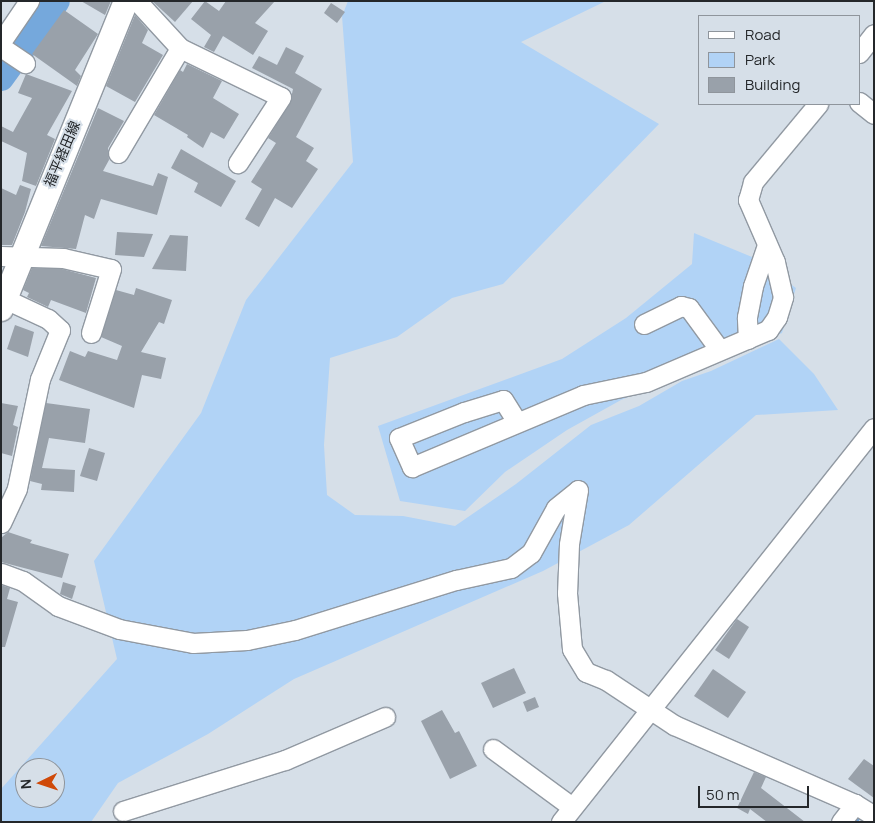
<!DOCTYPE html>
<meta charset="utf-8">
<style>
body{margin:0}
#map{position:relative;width:875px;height:823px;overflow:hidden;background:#d6dfe8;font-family:Manrope,"Noto Sans JP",sans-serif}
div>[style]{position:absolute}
.green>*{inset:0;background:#b1d3f6}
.stream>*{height:4.5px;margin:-2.25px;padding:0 2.25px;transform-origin:2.25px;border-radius:2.25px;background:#75a8dc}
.river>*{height:26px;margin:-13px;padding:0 13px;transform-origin:13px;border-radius:13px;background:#75a8dc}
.building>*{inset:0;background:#99a1aa}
.roads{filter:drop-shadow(1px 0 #9199a2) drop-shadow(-1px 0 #9199a2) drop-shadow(0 1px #9199a2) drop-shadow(0 -1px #9199a2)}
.minor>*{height:19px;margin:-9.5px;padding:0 9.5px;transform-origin:9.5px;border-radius:9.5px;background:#fff}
.major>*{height:24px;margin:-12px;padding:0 12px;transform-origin:12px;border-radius:12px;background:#fff}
span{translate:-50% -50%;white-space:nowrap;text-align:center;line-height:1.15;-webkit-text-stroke:4px #d6dfe8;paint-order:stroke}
.street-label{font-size:14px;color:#24272a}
.frame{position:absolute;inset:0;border:2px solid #24272a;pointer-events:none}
.legend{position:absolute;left:698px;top:15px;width:162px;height:90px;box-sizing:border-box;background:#d6dfe8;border:1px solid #8f959c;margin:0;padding:6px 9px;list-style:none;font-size:15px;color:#24272a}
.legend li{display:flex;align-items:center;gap:10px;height:25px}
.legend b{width:25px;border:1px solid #8f959c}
.north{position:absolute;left:15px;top:758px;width:50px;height:50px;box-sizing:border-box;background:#d6dfe8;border:1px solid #8f959c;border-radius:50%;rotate:266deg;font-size:14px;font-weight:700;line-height:20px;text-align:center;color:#24272a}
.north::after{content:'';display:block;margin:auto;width:18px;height:22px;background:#cf4908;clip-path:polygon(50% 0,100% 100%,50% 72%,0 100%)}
.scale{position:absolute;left:698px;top:786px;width:111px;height:22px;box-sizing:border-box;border:2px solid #24272a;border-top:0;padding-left:6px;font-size:15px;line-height:18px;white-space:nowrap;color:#24272a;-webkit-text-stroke:4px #d6dfe8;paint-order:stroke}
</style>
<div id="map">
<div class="green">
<i style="clip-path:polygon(evenodd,348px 1px,606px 1px,521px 42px,659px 124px,503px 284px,452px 298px,397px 337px,330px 358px,324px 445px,327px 495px,355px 515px,403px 516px,455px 526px,516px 484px,591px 425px,639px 406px,682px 381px,711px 371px,779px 339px,814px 374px,838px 410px,756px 415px,629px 525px,543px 571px,294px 679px,208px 734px,118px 783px,91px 822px,1px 822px,1px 789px,117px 659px,94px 561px,201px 413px,246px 300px,353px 162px,342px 16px,348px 1px,25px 768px,55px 768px,55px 798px,25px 798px,25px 768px)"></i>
<i style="clip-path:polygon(694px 233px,752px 257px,796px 288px,782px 333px,621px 400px,567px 430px,505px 472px,465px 511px,400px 501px,378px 426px,562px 359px,626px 318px,692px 264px)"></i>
</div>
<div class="stream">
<i style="left:854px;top:822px;width:10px;rotate:-53deg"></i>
</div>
<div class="river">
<i style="left:1px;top:78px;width:95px;rotate:-54deg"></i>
</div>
<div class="building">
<i style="clip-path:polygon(81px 1px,111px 1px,105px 15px)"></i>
<i style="clip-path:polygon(152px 1px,193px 1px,175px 22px)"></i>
<i style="clip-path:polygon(205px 1px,219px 11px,226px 1px,275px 1px,255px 23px,268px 31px,253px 55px,223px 36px,214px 52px,204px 47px,211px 35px,191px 19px)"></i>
<i style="clip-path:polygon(331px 3px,345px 12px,337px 23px,324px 13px)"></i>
<i style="clip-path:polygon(64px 10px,98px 34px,75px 70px,81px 76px,77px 86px,32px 54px)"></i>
<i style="clip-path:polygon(135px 15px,148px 30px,142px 43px,163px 55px,135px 102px,106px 86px)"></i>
<i style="clip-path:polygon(286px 47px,304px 56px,295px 73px,322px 89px,296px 137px,314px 148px,306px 161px,318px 169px,292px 208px,275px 198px,259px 227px,245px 219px,262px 189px,251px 182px,276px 143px,268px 138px,290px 103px,293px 89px,252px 68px,259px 56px,277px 65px)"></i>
<i style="clip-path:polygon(187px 64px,222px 81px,213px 98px,239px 114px,224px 139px,211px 132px,203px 148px,187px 137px,188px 135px,154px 115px,180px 70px,183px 72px)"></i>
<i style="clip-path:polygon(26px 74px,72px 91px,47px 135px,55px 139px,36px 186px,22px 181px,27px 153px,1px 141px,1px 126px,13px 132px,32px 98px,18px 93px)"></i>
<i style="clip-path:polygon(98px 108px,124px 121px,108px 148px,109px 160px,103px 171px,153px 186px,158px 173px,168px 177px,157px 215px,101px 199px,94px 219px,85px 215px,76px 249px,41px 246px)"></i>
<i style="clip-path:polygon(181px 149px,236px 181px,221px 207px,194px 192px,198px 183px,171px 168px)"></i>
<i style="clip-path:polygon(20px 185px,31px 189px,25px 212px,12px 245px,1px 245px,1px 188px,16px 195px)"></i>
<i style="clip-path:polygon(117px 232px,153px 234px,144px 257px,115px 255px)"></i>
<i style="clip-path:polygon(170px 235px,188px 236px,186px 271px,152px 269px)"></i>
<i style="clip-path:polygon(32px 268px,62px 269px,96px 278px,86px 313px,51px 300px,48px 307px,27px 297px,29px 293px,23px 290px)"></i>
<i style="clip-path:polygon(136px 288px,172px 300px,164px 324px,159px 322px,141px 352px,166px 358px,161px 379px,142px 375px,134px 408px,59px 380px,70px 351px,85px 357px,88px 351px,117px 360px,122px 346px,101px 337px,116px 290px,134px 295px)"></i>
<i style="clip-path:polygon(15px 325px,34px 332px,28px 357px,7px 349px)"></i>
<i style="clip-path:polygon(1px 403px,18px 406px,13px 425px,18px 427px,12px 456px,1px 453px)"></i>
<i style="clip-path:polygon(46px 403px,90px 409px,85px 443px,49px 438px,42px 468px,75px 470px,74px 492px,41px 490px,42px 484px,30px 481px)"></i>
<i style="clip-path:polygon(89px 448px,105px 453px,97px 481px,80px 476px)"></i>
<i style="clip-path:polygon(8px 532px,32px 540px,30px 543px,69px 554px,62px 578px,1px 562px,1px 538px)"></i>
<i style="clip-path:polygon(63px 582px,76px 586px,72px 599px,60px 594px)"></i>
<i style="clip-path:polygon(1px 585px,10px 588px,7px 599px,18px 602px,5px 647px,1px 647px)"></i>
<i style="clip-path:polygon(737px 619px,749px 627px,729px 659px,715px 650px)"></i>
<i style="clip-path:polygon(514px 668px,526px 693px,493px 708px,481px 683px)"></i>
<i style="clip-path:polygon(713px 669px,746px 692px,728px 718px,694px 696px)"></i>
<i style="clip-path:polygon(535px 697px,539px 707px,527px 712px,523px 702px)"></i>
<i style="clip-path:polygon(442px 710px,455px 733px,459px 731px,477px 766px,450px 779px,421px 721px)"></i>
<i style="clip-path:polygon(864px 759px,874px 766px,874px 798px,848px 779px)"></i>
<i style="clip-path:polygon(754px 772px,766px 777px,761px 788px,805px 822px,767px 822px,750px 809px,748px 814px,737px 808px)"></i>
</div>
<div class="roads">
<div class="minor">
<i style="left:1px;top:42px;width:50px;rotate:-55.7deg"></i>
<i style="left:1px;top:47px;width:29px;rotate:34deg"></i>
<i style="left:180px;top:48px;width:112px;rotate:25.9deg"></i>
<i style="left:281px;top:97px;width:79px;rotate:123.1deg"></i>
<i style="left:859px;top:53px;width:24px;rotate:-52deg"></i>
<i style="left:859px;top:102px;width:19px;rotate:39deg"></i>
<i style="left:118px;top:153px;width:122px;rotate:-59.4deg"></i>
<i style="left:180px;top:48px;width:64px;rotate:-132.5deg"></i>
<i style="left:1px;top:256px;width:62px;rotate:1.8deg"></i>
<i style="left:63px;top:258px;width:49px;rotate:12.9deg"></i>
<i style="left:111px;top:269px;width:67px;rotate:107.4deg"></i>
<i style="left:644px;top:324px;width:41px;rotate:-25.9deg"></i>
<i style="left:681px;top:306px;width:8px;rotate:14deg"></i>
<i style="left:689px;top:308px;width:51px;rotate:53.8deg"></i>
<i style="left:748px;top:339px;width:22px;rotate:-93deg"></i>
<i style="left:747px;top:317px;width:32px;rotate:-79deg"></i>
<i style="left:753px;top:286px;width:43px;rotate:-71.1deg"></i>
<i style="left:517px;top:422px;width:26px;rotate:-122deg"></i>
<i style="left:503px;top:400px;width:41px;rotate:162.9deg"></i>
<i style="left:464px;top:412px;width:70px;rotate:158.2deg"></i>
<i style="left:399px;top:438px;width:32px;rotate:66deg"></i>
<i style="left:412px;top:467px;width:186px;rotate:-22.8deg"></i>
<i style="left:583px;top:395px;width:64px;rotate:-11.7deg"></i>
<i style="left:646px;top:382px;width:133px;rotate:-23.1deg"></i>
<i style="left:768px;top:330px;width:16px;rotate:-55deg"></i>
<i style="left:777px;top:317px;width:21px;rotate:-73deg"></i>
<i style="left:783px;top:297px;width:36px;rotate:-103deg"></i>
<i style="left:775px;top:262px;width:68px;rotate:-113.5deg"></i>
<i style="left:748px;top:200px;width:19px;rotate:-74deg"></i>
<i style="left:753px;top:182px;width:102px;rotate:-50.2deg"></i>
<i style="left:1px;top:523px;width:38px;rotate:-65deg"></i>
<i style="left:17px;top:488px;width:111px;rotate:-78.1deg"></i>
<i style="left:40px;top:379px;width:53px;rotate:-67.8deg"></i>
<i style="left:60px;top:330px;width:16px;rotate:-137deg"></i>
<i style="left:48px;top:319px;width:47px;rotate:-155.1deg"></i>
<i style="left:1px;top:573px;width:23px;rotate:20deg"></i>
<i style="left:23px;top:581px;width:43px;rotate:35.5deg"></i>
<i style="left:58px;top:606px;width:65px;rotate:20.7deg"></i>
<i style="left:119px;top:629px;width:75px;rotate:10.7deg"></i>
<i style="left:193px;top:643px;width:54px;rotate:-3.2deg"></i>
<i style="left:247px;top:640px;width:49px;rotate:-11.8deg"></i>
<i style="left:295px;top:630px;width:169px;rotate:-17.3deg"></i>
<i style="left:456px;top:580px;width:56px;rotate:-12.3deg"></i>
<i style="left:511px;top:568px;width:25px;rotate:-37deg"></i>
<i style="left:531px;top:553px;width:51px;rotate:-60.9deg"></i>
<i style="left:556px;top:508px;width:28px;rotate:-39deg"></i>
<i style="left:578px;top:490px;width:55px;rotate:99.5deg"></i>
<i style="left:569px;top:544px;width:49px;rotate:92.3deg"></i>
<i style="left:567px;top:593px;width:56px;rotate:84.9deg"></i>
<i style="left:572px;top:649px;width:27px;rotate:59deg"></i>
<i style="left:586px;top:672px;width:22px;rotate:22deg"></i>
<i style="left:606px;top:680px;width:82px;rotate:33.5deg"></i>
<i style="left:674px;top:725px;width:197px;rotate:23.6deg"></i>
<i style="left:855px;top:804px;width:22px;rotate:32deg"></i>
<i style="left:493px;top:749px;width:98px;rotate:36.3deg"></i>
<i style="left:123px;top:811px;width:170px;rotate:-17.5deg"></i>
<i style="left:285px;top:760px;width:109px;rotate:-23.3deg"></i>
<i style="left:561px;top:822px;width:503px;rotate:-51.54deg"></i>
<i style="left:841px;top:822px;width:23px;rotate:-52deg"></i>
</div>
<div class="major">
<i style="left:1px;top:309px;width:332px;rotate:-67.9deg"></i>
</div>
</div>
<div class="street-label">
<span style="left:62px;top:154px;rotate:-67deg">福平経田線</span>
</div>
<div class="frame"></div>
<ul class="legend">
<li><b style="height:6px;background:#fff"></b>Road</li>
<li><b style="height:14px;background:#b1d3f6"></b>Park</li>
<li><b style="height:14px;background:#99a1aa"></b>Building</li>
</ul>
<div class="north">N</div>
<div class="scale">50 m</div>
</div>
